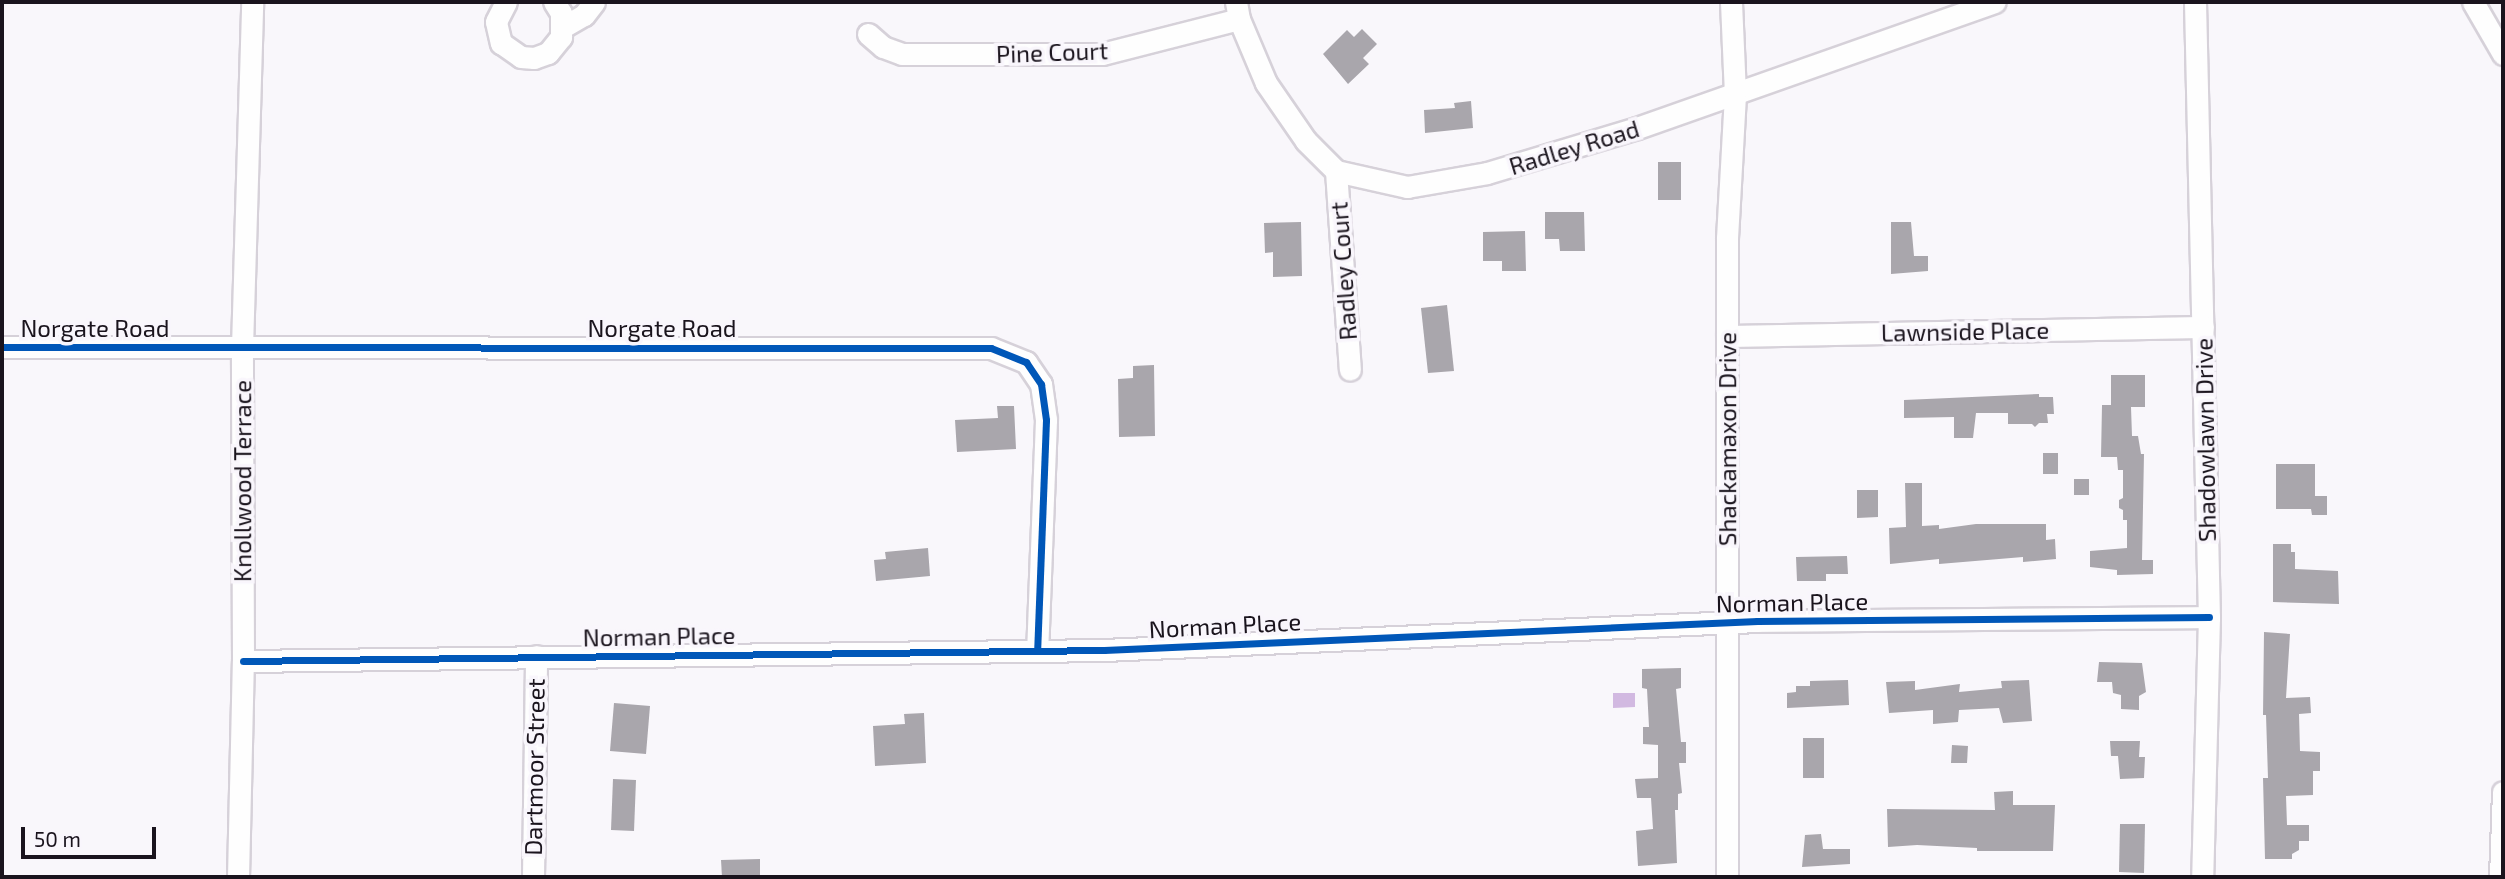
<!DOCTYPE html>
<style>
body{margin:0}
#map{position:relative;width:2505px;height:879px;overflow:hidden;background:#f9f7fb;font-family:"Exo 2",sans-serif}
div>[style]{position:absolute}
.water>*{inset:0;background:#d2b9e1}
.building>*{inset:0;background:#a9a6ac}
.roads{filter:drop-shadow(2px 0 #d6d1d9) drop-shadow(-2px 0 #d6d1d9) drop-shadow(0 2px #d6d1d9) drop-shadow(0 -2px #d6d1d9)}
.minor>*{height:21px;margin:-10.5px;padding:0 10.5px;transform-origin:10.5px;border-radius:10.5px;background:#fefefe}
.cycleway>*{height:7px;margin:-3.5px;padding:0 3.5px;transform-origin:3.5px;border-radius:3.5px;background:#0057b8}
span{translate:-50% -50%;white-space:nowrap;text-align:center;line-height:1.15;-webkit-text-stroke:7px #f9f6fc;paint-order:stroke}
.street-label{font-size:24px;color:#1a141d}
.frame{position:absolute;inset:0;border:4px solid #1a141d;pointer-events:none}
.scale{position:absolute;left:21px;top:827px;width:135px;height:32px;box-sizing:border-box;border:4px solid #1a141d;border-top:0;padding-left:9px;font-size:21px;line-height:24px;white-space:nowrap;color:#1a141d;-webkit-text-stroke:5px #f9f6fc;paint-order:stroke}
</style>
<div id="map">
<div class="water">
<i style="clip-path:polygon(1613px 693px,1635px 693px,1635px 707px,1613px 708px)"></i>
</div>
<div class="building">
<i style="clip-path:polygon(1362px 29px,1377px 44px,1363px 58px,1369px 64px,1348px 84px,1323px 54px,1347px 30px,1354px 37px)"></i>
<i style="clip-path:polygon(1471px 101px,1473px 128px,1425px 133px,1424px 110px,1455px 108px,1454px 103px)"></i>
<i style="clip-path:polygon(1658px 162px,1681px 162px,1681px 200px,1658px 200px)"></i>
<i style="clip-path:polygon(1545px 212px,1584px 212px,1585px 251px,1560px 251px,1559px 239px,1545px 239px)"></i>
<i style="clip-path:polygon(1301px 222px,1302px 276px,1273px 277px,1273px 252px,1265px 253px,1264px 223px)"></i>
<i style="clip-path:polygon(1891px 222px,1911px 222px,1914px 256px,1928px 256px,1928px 271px,1891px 274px)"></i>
<i style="clip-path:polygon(1525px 231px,1526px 271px,1502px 271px,1502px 261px,1483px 261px,1483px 232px)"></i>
<i style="clip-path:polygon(1447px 305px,1454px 371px,1428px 373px,1421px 308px)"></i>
<i style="clip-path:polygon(1154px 365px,1155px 436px,1119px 437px,1118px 379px,1133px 378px,1133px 366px)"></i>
<i style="clip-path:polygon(2111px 375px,2145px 375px,2145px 407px,2131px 407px,2132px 436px,2138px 436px,2141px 454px,2144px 454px,2142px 560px,2153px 560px,2153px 574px,2117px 575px,2117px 570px,2090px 567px,2090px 551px,2127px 548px,2127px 520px,2123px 520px,2123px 510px,2119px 508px,2119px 500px,2123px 498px,2123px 470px,2118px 470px,2117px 457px,2101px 457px,2102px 405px,2111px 405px)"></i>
<i style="clip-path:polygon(2039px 394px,2039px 397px,2053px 397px,2054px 414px,2047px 414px,2048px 423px,2039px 423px,2035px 427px,2032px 424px,2008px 424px,2008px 413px,1976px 413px,1973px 438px,1954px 438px,1954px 417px,1904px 418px,1904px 400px)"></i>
<i style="clip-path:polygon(997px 406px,1014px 406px,1016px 449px,957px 452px,955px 420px,998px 418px)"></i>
<i style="clip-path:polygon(2043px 453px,2058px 453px,2058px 474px,2043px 474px)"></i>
<i style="clip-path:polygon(2276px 464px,2315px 464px,2315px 496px,2327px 496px,2327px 515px,2312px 515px,2311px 509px,2276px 509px)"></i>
<i style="clip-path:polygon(2074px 479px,2089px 479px,2089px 495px,2074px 495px)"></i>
<i style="clip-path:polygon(1905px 483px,1922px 483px,1922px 526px,1939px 525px,1939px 529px,1976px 524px,2046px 524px,2046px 540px,2055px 539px,2056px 559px,2023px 562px,2023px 557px,1939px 564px,1939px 559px,1890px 564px,1889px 528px,1906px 527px)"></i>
<i style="clip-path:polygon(1857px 490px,1878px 490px,1878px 517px,1857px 518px)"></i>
<i style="clip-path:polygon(2273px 544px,2291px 544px,2291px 552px,2295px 552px,2295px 569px,2338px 571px,2339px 604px,2273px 602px)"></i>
<i style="clip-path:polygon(928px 548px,930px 576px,876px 581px,874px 560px,886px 559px,885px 552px)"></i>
<i style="clip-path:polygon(1847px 556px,1848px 574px,1826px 574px,1826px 581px,1797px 581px,1796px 557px)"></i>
<i style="clip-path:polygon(2264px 632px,2290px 634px,2286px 698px,2310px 697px,2311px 713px,2299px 714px,2300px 751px,2320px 752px,2320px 771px,2313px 771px,2313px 795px,2286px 796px,2287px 825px,2309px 825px,2309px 841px,2299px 841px,2299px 850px,2292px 854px,2292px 859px,2265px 859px,2263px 778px,2268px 778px,2266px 715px,2263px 715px)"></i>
<i style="clip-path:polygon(2099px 662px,2142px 663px,2146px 692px,2139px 696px,2139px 710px,2121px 709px,2121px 695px,2113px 693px,2112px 682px,2097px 682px)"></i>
<i style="clip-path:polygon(1681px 668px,1681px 688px,1676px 689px,1681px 742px,1686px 742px,1686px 763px,1679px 763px,1682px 793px,1678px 794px,1678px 810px,1675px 810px,1677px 863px,1638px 866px,1636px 831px,1653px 829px,1651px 798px,1637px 798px,1635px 779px,1658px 778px,1658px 745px,1643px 744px,1643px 727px,1649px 727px,1647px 689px,1642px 688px,1642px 669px)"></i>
<i style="clip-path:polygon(1848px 680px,1849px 705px,1787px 708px,1787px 693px,1796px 692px,1796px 686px,1810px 686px,1810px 681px)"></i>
<i style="clip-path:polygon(2029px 680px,2032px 721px,2003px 723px,1999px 708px,1959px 710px,1958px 722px,1933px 724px,1933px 710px,1889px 713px,1886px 682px,1915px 681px,1915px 690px,1960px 684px,1959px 692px,2002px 688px,2001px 681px)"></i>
<i style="clip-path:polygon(614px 703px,650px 706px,646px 754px,610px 751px)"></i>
<i style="clip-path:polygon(924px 713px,926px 763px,875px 766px,873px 726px,905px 724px,904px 714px)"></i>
<i style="clip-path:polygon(1803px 738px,1824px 738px,1824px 778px,1803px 778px)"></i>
<i style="clip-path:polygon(2110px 741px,2140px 741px,2139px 757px,2145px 757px,2144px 778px,2120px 779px,2118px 756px,2111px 756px)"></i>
<i style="clip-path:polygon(1952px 745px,1968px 746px,1967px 763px,1951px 763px)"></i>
<i style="clip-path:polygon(613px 779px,636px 780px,634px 831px,611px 830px)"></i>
<i style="clip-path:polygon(2013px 791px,2013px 805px,2055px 805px,2053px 851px,1977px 851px,1977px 848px,1917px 845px,1888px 847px,1887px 809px,1995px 810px,1994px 792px)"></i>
<i style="clip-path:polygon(2120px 824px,2145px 824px,2144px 873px,2119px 872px)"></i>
<i style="clip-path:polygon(1821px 834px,1823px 849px,1850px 849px,1850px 864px,1802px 867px,1805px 835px)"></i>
<i style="clip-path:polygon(760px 859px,760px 877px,722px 877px,721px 860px)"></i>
</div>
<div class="roads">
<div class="minor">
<i style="left:506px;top:2px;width:22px;rotate:117deg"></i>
<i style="left:496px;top:22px;width:22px;rotate:77deg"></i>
<i style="left:501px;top:43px;width:24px;rotate:35deg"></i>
<i style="left:521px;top:57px;width:13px;rotate:4deg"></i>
<i style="left:534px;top:58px;width:15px;rotate:-20deg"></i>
<i style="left:548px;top:53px;width:21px;rotate:-51deg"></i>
<i style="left:561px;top:37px;width:24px;rotate:-90deg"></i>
<i style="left:561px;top:13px;width:13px;rotate:-122deg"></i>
<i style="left:1236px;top:2px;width:17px;rotate:80deg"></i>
<i style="left:1239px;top:19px;width:69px;rotate:67.1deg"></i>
<i style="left:1266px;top:83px;width:70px;rotate:55.4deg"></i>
<i style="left:1306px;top:141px;width:42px;rotate:45deg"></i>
<i style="left:1336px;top:171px;width:73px;rotate:12.7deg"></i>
<i style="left:1407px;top:187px;width:81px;rotate:-9.9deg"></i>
<i style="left:1487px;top:173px;width:157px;rotate:-16.7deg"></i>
<i style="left:1637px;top:128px;width:379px;rotate:-19.4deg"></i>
<i style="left:2195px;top:2px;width:615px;rotate:88.7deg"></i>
<i style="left:2209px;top:617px;width:260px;rotate:91.5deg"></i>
<i style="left:2473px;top:2px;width:60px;rotate:60deg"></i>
<i style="left:563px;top:27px;width:24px;rotate:-30deg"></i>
<i style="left:584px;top:15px;width:16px;rotate:-52deg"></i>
<i style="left:868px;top:34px;width:20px;rotate:41deg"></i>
<i style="left:883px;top:47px;width:20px;rotate:20deg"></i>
<i style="left:902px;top:54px;width:200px"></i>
<i style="left:1102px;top:54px;width:141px;rotate:-14.3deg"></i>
<i style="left:1336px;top:171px;width:199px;rotate:86deg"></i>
<i style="left:1727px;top:336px;width:476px;rotate:-1.1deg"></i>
<i style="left:2px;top:347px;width:989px;rotate:0.06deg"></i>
<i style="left:991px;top:348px;width:38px;rotate:22deg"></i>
<i style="left:1026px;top:362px;width:27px;rotate:56deg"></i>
<i style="left:1041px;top:384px;width:36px;rotate:82deg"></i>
<i style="left:1046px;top:420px;width:231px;rotate:92.2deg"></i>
<i style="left:243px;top:661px;width:861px;rotate:-0.73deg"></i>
<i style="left:1104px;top:650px;width:654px;rotate:-2.54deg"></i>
<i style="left:1757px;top:621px;width:452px;rotate:-0.5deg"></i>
<i style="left:238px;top:877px;width:216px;rotate:-88.7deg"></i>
<i style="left:243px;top:661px;width:314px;rotate:-90.2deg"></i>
<i style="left:242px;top:347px;width:345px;rotate:-88.3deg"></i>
<i style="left:533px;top:877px;width:221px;rotate:-89.2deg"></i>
<i style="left:1727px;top:877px;width:639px;rotate:-90deg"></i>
<i style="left:1727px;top:238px;width:144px;rotate:-86.8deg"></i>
<i style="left:1735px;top:94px;width:92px;rotate:-92.5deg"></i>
<i style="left:2500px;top:877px;width:85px;rotate:-88deg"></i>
</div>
</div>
<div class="cycleway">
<i style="left:2px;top:347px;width:989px;rotate:0.06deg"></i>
<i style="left:991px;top:348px;width:38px;rotate:22deg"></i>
<i style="left:1026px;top:362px;width:27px;rotate:56deg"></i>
<i style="left:1041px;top:384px;width:36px;rotate:82deg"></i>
<i style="left:1046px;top:420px;width:231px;rotate:92.2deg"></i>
<i style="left:243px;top:661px;width:861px;rotate:-0.73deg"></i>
<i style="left:1104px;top:650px;width:654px;rotate:-2.54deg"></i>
<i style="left:1757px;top:621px;width:452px;rotate:-0.5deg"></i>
</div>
<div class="street-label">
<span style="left:1052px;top:52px;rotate:-2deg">Pine Court</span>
<span style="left:1574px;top:147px;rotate:-17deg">Radley Road</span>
<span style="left:1343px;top:271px;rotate:-94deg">Radley Court</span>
<span style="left:95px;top:328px">Norgate Road</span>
<span style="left:662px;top:328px">Norgate Road</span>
<span style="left:1965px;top:331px;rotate:-1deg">Lawnside Place</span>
<span style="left:1727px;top:439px;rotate:-90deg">Shackamaxon Drive</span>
<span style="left:2205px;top:440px;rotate:-91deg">Shadowlawn Drive</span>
<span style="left:242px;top:481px;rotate:-90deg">Knollwood Terrace</span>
<span style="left:1792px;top:602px;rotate:-1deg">Norman Place</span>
<span style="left:1225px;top:625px;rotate:-3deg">Norman Place</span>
<span style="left:659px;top:636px;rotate:-1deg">Norman Place</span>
<span style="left:534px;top:767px;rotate:-89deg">Dartmoor Street</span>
</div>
<div class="frame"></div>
<div class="scale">50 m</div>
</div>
